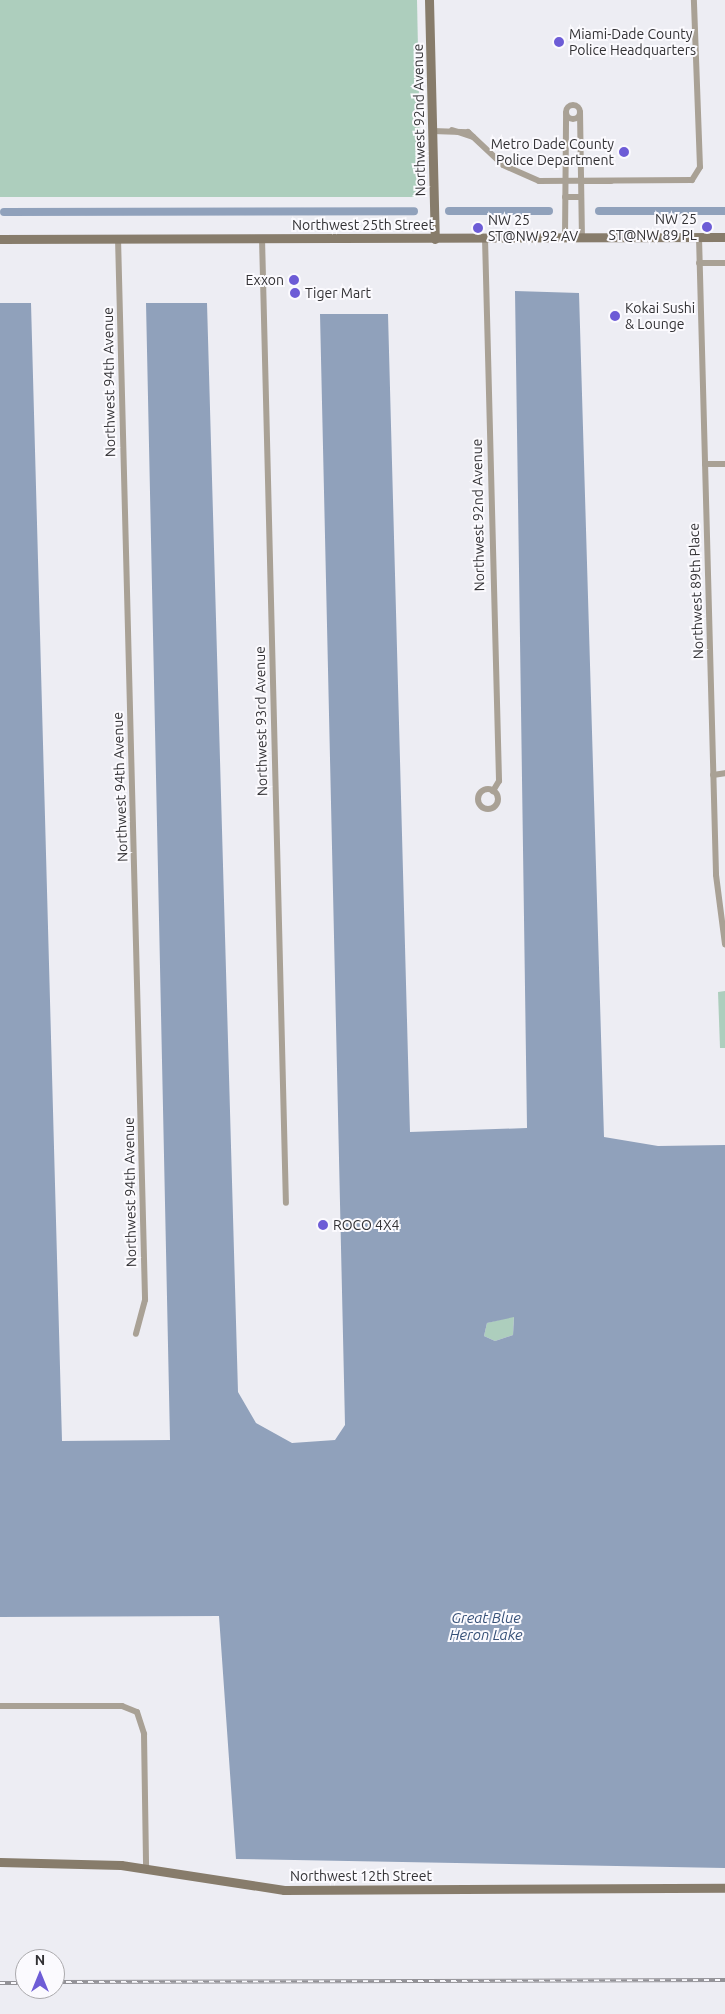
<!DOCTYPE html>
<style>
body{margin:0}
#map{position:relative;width:725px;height:2014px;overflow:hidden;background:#ededf3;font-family:Ubuntu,sans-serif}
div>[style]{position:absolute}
.green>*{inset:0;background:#adcebd}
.water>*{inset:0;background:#90a1bb}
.canal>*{height:8px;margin:-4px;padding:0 4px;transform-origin:4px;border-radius:4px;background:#90a1bb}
.street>*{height:6px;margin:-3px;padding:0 3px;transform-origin:3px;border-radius:3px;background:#a9a195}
.street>.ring{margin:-3px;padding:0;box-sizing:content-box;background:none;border:6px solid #a9a195;border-radius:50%}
.secondary>*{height:9px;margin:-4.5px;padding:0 4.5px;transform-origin:4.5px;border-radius:4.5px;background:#877c6b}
.rail>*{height:4px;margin-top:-2px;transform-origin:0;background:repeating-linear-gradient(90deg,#fbfafe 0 5.5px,#939297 0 11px);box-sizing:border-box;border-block:1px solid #939297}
.dots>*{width:14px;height:14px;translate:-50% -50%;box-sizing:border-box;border:2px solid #fbfafe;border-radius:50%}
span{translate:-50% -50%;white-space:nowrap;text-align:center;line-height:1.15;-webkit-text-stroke:4px #fbfafe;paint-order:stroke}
.poi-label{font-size:14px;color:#323134}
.left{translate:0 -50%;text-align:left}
.right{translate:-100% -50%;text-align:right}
.street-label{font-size:14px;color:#323134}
.water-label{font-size:15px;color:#385279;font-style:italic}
.north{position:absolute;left:15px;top:1949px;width:50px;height:50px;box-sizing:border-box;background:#fbfafe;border:1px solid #abaaad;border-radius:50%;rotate:0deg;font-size:14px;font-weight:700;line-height:20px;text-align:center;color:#323134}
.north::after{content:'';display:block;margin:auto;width:18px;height:22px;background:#6d5cd6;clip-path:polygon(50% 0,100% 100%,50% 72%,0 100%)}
</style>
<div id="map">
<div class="green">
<i style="clip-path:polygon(0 0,417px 0,421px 197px,0 197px)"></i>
<i style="clip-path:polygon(725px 991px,725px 1048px,720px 1048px,718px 992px)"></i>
<i style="clip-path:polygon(514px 1316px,513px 1335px,495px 1341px,484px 1336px,487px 1323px)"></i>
</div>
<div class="water">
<i style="clip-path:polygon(evenodd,515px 291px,579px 293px,604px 1137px,658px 1146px,725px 1145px,725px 1868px,236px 1859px,219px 1616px,0 1617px,0 303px,31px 303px,62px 1441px,170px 1440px,146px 303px,207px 303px,238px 1392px,256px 1423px,292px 1443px,335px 1440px,345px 1425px,320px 314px,388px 314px,410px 1132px,527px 1128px,515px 291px,514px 1317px,513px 1335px,495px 1341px,484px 1336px,487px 1323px,514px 1317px)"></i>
</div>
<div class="canal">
<i style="left:449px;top:211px;width:100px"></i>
<i style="left:599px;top:211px;width:126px"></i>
<i style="left:4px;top:212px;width:410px;rotate:-0.1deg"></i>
</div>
<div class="street">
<i class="ring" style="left:566px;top:105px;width:8px;height:8px"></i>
<i style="left:580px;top:112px;width:126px;rotate:89.1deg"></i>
<i style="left:452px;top:130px;width:22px;rotate:18deg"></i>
<i style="left:433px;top:131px;width:35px;rotate:2deg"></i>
<i style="left:468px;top:132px;width:48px;rotate:43.3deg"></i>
<i style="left:503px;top:165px;width:39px;rotate:24deg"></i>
<i style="left:539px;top:181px;width:153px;rotate:-0.4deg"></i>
<i style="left:692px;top:180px;width:15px;rotate:-58deg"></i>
<i style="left:700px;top:167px;width:167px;rotate:-92.1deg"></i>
<i style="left:582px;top:181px;width:29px"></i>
<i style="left:565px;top:197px;width:16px"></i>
<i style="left:699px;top:237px;width:638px;rotate:88.47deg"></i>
<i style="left:716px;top:875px;width:70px;rotate:82.6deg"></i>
<i style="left:118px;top:238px;width:1062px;rotate:88.54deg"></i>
<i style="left:145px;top:1300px;width:35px;rotate:105deg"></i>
<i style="left:262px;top:238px;width:965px;rotate:88.58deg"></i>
<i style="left:485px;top:238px;width:543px;rotate:88.52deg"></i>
<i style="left:499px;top:781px;width:12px;rotate:121deg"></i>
<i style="left:565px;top:238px;width:125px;rotate:-89.5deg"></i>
<i style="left:699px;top:263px;width:26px"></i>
<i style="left:705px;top:464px;width:20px"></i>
<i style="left:713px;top:775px;width:12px;rotate:-9deg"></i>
<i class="ring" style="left:478px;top:789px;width:14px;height:14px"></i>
<i style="left:0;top:1706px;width:122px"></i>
<i style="left:122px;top:1706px;width:16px;rotate:22deg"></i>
<i style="left:137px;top:1712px;width:23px;rotate:72deg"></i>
<i style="left:144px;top:1734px;width:134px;rotate:89.1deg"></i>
</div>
<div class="secondary">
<i style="left:429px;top:0;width:239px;rotate:88.6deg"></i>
<i style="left:0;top:239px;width:725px;rotate:-0.16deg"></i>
<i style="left:0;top:1862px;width:121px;rotate:1.4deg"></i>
<i style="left:121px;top:1865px;width:165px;rotate:8.7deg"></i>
<i style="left:284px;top:1890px;width:441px;rotate:-0.3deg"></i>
</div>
<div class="rail">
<i style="left:55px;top:1982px;width:670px;rotate:-0.17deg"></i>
<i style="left:0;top:1983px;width:25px"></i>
</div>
<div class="dots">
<i style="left:559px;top:42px;background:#6d5cd6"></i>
<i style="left:624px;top:152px;background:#6d5cd6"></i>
<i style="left:707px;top:227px;background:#6d5cd6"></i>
<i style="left:478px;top:228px;background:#6d5cd6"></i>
<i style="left:294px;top:280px;background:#6d5cd6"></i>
<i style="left:295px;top:293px;background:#6d5cd6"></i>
<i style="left:615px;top:316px;background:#6d5cd6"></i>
<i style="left:323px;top:1225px;background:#6d5cd6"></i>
</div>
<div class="poi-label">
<span class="left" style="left:569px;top:42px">Miami-Dade County<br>Police Headquarters</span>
<span class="right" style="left:614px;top:152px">Metro Dade County<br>Police Department</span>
<span class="right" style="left:697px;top:227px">NW 25<br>ST@NW 89 PL</span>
<span class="left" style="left:488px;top:228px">NW 25<br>ST@NW 92 AV</span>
<span class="right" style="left:284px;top:280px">Exxon</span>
<span class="left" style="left:305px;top:293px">Tiger Mart</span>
<span class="left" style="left:625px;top:316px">Kokai Sushi<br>&amp; Lounge</span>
<span class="left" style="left:333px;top:1225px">ROCO 4X4</span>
</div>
<div class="street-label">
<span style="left:419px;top:120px;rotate:-91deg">Northwest 92nd Avenue</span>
<span style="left:363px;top:225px">Northwest 25th Street</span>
<span style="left:109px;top:382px;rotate:-91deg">Northwest 94th Avenue</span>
<span style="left:478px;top:515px;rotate:-91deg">Northwest 92nd Avenue</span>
<span style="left:696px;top:591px;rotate:-92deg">Northwest 89th Place</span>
<span style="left:261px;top:721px;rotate:-91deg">Northwest 93rd Avenue</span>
<span style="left:120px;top:787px;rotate:-92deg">Northwest 94th Avenue</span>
<span style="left:130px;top:1192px;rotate:-91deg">Northwest 94th Avenue</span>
<span style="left:361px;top:1876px">Northwest 12th Street</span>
</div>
<div class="water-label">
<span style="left:486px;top:1626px">Great Blue<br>Heron Lake</span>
</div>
<div class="north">N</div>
</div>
